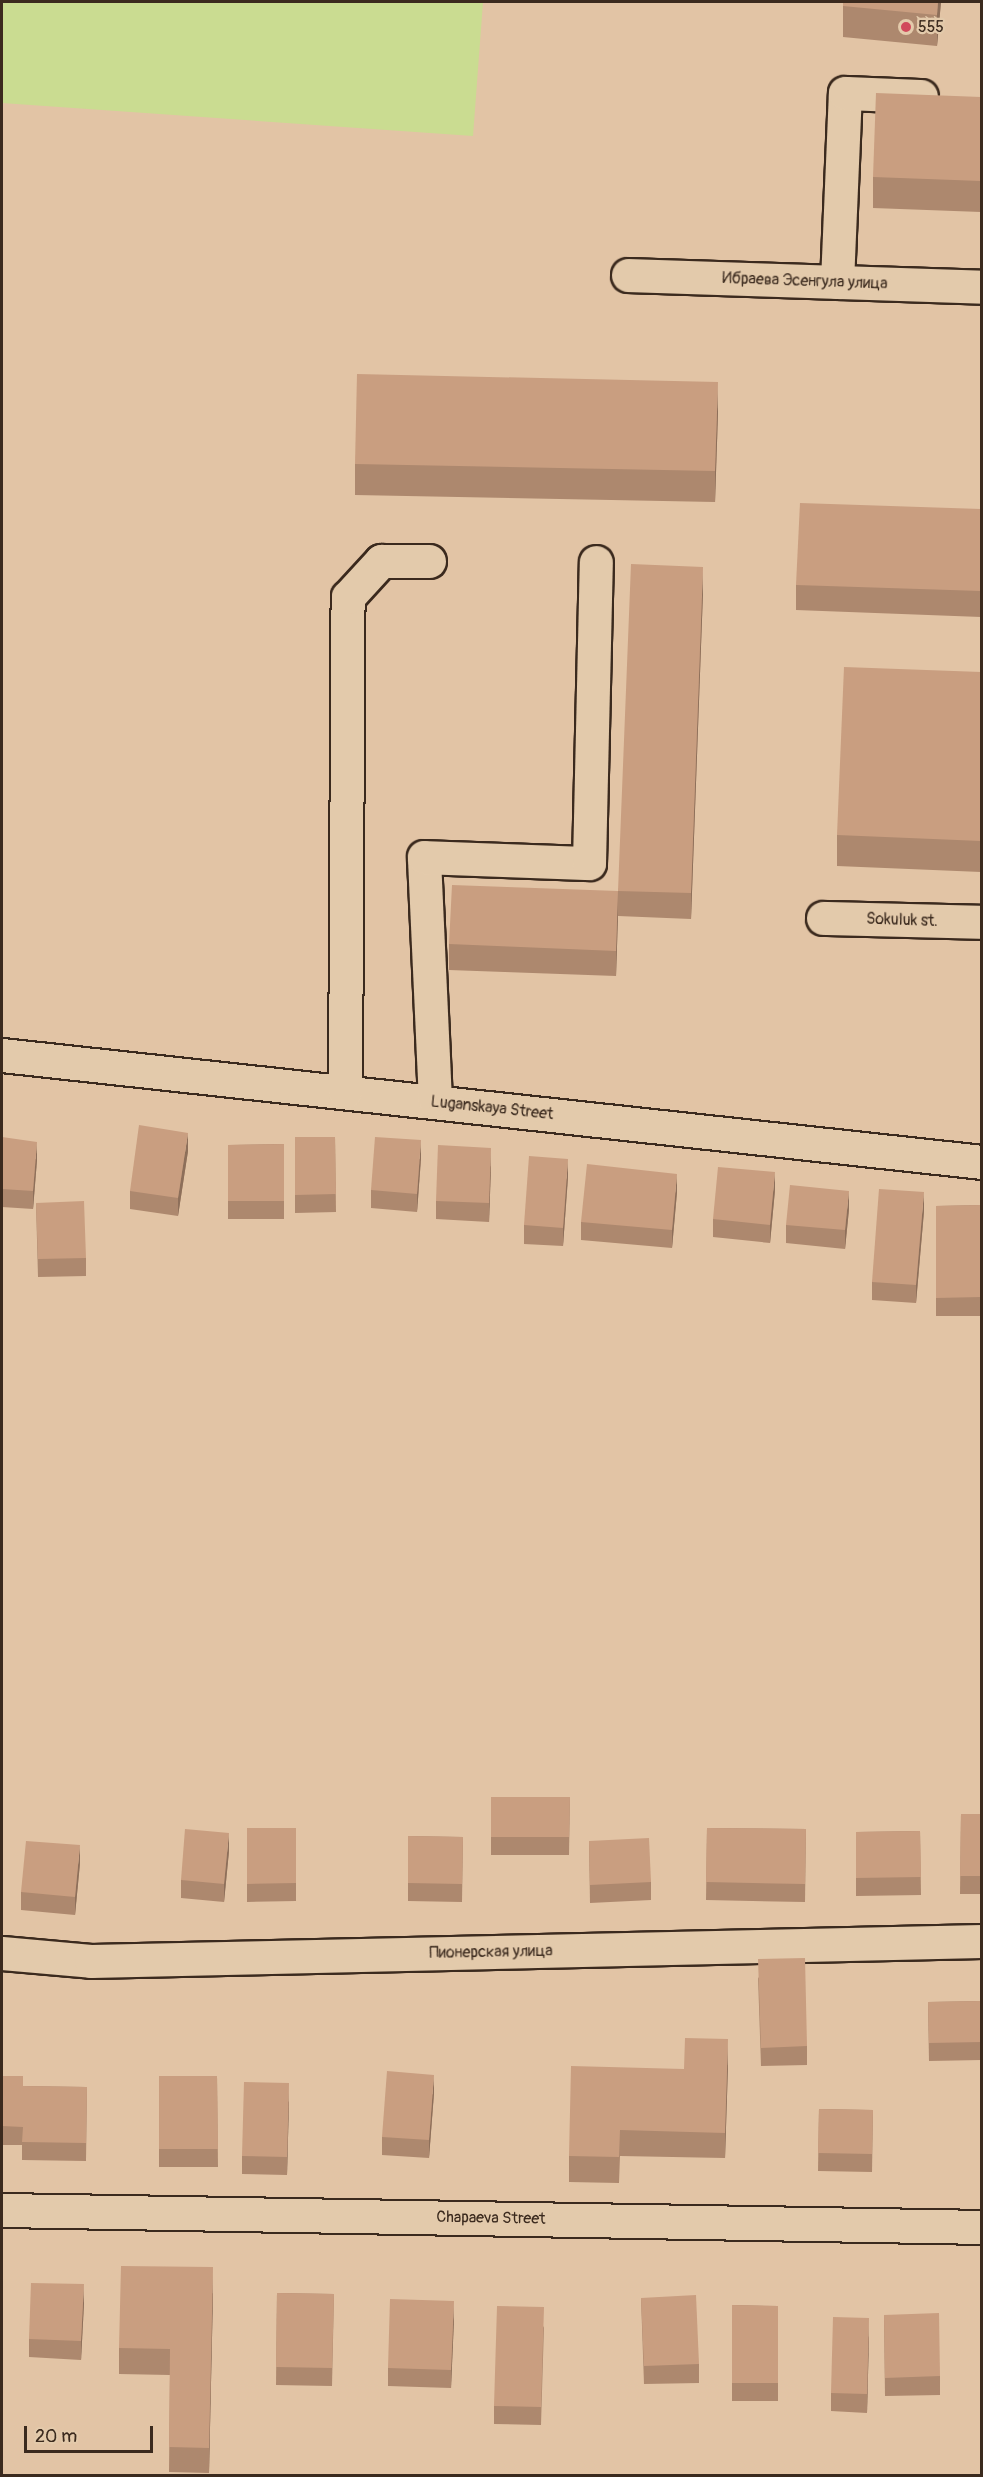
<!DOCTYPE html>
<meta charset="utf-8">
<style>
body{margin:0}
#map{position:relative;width:983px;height:2477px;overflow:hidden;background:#e2c4a5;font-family:Pangolin,sans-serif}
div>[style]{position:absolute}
.green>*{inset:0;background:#cadc91}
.roads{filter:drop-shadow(2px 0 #3b2a1e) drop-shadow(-2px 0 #3b2a1e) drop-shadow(0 2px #3b2a1e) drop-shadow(0 -2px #3b2a1e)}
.minor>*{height:33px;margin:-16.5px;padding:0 16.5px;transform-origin:16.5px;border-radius:16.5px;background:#e3caab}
.wall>*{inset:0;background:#ad886e}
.shaded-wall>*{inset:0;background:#8d6f5a}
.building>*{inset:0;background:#c99e80}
.dots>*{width:16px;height:16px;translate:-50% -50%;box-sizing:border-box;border:3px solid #e3caab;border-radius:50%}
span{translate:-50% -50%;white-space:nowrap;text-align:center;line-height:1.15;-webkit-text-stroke:4.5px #e3caab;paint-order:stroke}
.poi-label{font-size:16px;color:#3b2a1e}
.left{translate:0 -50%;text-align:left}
.street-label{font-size:16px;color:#3b2a1e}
.frame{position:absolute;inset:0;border:3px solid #3b2a1e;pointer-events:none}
.scale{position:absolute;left:24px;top:2426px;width:129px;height:27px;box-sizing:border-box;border:3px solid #3b2a1e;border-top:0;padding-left:8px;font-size:18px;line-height:21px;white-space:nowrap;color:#3b2a1e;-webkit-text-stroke:4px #e3caab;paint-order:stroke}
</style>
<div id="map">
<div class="green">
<i style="clip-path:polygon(2px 2px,483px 2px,473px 136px,2px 103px)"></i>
</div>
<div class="roads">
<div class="minor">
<i style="left:628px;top:275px;width:354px;rotate:1.9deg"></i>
<i style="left:837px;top:282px;width:189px;rotate:-87.6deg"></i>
<i style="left:845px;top:93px;width:76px;rotate:2.3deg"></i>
<i style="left:823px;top:918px;width:159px;rotate:1.4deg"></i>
<i style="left:2px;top:1055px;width:986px;rotate:6.23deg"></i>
<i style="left:345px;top:1092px;width:495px;rotate:-89.7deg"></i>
<i style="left:348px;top:597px;width:49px;rotate:-47.5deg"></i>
<i style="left:381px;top:561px;width:48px"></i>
<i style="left:435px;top:1101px;width:244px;rotate:-92.6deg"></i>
<i style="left:424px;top:857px;width:165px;rotate:2.1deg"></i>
<i style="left:589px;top:863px;width:301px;rotate:-88.7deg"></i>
<i style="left:2px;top:1953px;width:89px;rotate:5.1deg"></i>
<i style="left:91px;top:1961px;width:891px;rotate:-1.29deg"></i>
<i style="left:2px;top:2210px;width:980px;rotate:0.99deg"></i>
</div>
</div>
<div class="wall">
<i style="clip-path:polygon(941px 2px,937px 46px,843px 37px,843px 6px)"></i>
<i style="clip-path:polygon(981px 97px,981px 212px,873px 208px,873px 177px)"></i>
<i style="clip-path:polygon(718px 413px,715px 502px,355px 495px,355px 464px)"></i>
<i style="clip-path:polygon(981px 509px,981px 617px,796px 610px,796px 585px)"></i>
<i style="clip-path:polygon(703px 592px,691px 919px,618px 916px,616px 976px,449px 970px,449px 944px,618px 891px)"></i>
<i style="clip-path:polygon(981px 672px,981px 872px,837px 866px,837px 835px)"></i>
<i style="clip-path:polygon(2px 1137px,37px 1160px,33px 1209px,2px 1207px)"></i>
<i style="clip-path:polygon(295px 1137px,335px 1137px,336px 1212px,295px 1213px)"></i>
<i style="clip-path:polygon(284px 1144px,284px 1219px,228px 1219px,228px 1145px)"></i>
<i style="clip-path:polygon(188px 1151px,178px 1216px,130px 1209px,130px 1191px)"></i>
<i style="clip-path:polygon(421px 1158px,417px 1212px,371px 1208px,371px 1190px)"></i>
<i style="clip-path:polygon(491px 1166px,489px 1222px,436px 1219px,436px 1201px)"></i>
<i style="clip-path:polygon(568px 1177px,563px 1246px,524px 1244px,524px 1225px)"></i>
<i style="clip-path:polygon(775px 1190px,770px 1243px,713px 1237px,713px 1219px)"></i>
<i style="clip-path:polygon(677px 1192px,672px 1248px,581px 1240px,581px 1222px)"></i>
<i style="clip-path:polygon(36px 1203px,86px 1258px,86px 1276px,38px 1277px)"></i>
<i style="clip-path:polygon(981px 1205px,981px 1316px,936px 1316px,936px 1206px)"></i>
<i style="clip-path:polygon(849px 1209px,845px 1249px,786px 1243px,786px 1225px)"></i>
<i style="clip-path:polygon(924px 1211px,916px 1303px,872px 1300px,872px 1282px)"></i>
<i style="clip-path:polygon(491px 1797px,570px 1797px,569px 1855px,491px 1855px)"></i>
<i style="clip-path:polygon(961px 1814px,981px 1814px,981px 1894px,960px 1894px)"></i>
<i style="clip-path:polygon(247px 1828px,296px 1828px,296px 1901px,247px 1902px)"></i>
<i style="clip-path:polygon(707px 1828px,806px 1829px,805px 1902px,706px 1900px)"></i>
<i style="clip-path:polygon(920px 1831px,921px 1895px,856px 1896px,856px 1832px)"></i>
<i style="clip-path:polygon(408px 1836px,463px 1837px,462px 1902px,408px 1901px)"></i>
<i style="clip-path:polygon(589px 1841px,651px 1882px,651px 1900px,590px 1903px)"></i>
<i style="clip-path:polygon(229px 1851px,224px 1902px,181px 1898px,181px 1880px)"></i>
<i style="clip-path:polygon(80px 1863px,75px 1915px,21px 1910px,21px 1892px)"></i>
<i style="clip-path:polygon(758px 1977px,807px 2046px,807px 2065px,761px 2066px)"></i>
<i style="clip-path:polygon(981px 2001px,981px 2060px,929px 2061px,928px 2002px)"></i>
<i style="clip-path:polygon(728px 2065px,725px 2158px,620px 2156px,619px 2183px,569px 2182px,569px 2156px,684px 2069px)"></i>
<i style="clip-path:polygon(2px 2076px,23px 2086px,87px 2087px,86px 2161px,22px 2160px,22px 2145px,2px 2145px)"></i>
<i style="clip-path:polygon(159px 2076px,217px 2076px,218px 2167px,159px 2167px)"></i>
<i style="clip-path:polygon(434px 2093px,429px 2158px,382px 2155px,382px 2137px)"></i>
<i style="clip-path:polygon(289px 2101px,287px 2175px,242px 2174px,242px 2156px)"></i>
<i style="clip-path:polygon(819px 2109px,873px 2110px,872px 2172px,818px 2171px)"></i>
<i style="clip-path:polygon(213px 2293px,209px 2473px,169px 2472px,170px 2375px,119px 2374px,119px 2348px)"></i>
<i style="clip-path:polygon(277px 2293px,334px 2294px,332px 2386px,276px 2385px)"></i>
<i style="clip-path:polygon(641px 2298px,699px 2364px,699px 2383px,644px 2384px)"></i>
<i style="clip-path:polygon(84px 2303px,81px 2360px,29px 2357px,29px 2339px)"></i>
<i style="clip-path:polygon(732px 2305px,778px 2306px,778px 2401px,732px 2401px)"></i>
<i style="clip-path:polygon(884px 2315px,940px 2376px,940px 2395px,885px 2396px)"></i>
<i style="clip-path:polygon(454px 2319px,451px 2388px,388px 2386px,388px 2368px)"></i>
<i style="clip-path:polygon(544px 2326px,541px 2425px,494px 2424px,494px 2406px)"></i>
<i style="clip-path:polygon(869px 2336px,867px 2413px,831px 2411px,831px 2393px)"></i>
</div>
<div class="shaded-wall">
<i style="clip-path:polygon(938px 2px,941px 2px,937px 46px,937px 15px)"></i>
<i style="clip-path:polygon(718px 382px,718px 413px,715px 502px,715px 471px)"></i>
<i style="clip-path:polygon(703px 567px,703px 592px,691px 919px,691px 893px)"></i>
<i style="clip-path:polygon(618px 891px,618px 916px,616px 976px,616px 951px)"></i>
<i style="clip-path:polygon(188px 1133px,188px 1151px,178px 1216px,178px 1198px)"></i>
<i style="clip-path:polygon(421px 1140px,421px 1158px,417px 1212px,417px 1194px)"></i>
<i style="clip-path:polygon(37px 1142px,37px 1160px,33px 1209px,33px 1191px)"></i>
<i style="clip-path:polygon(491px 1148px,491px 1166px,489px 1222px,489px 1203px)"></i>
<i style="clip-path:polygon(568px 1159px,568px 1177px,563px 1246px,563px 1228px)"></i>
<i style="clip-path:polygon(775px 1172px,775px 1190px,770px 1243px,770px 1225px)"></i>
<i style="clip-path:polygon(677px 1174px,677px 1192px,672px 1248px,672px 1230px)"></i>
<i style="clip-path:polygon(849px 1191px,849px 1209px,845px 1249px,845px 1230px)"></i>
<i style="clip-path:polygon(924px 1192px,924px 1211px,916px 1303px,916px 1285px)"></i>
<i style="clip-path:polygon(229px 1833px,229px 1851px,224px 1902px,224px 1884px)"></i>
<i style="clip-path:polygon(80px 1845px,80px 1863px,75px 1915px,75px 1897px)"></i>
<i style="clip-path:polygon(728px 2039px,728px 2065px,725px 2158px,725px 2133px)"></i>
<i style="clip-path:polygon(434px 2075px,434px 2093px,429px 2158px,429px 2140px)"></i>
<i style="clip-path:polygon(289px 2083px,289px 2101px,287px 2175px,287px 2157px)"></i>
<i style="clip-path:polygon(213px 2267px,213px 2293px,209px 2473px,209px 2448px)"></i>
<i style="clip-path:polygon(84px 2284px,84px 2303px,81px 2360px,81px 2341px)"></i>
<i style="clip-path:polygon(454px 2301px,454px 2319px,451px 2388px,451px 2370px)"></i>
<i style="clip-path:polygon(869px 2318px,869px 2336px,867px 2413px,867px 2394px)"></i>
</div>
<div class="building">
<i style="clip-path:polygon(843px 2px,938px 2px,937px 15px,843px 6px)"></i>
<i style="clip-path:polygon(876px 93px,981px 97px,981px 181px,873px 177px)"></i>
<i style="clip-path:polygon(357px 374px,718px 382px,715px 471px,355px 464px)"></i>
<i style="clip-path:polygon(800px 503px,981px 509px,981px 591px,796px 585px)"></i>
<i style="clip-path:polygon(631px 564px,703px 567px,691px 893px,618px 891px,616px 951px,449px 944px,452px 885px,618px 891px)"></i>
<i style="clip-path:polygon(844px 667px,981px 672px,981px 841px,837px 835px)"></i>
<i style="clip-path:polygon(139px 1125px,188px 1133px,178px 1198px,130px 1191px)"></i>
<i style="clip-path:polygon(2px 1137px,37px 1142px,33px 1191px,2px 1189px)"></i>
<i style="clip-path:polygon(295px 1137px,335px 1137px,336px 1194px,295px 1195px)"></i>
<i style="clip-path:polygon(375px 1137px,421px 1140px,417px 1194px,371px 1190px)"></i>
<i style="clip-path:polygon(284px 1144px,284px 1201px,228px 1201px,228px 1145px)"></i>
<i style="clip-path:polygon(438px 1145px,491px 1148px,489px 1203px,436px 1201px)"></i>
<i style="clip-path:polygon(529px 1156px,568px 1159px,563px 1228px,524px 1225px)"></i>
<i style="clip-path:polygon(587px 1164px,677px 1174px,672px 1230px,581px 1222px)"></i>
<i style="clip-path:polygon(718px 1167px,775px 1172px,770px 1225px,713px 1219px)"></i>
<i style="clip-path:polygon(790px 1185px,849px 1191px,845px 1230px,786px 1225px)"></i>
<i style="clip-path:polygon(879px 1189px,924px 1192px,916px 1285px,872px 1282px)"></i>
<i style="clip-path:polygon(84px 1201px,86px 1258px,38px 1259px,36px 1203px)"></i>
<i style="clip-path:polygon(981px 1205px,981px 1297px,936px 1298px,936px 1206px)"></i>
<i style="clip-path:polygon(491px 1797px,570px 1797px,569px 1837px,491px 1837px)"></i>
<i style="clip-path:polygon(961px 1814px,981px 1814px,981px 1876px,960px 1876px)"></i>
<i style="clip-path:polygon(247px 1828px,296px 1828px,296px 1883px,247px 1884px)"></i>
<i style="clip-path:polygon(707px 1828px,806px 1829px,805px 1884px,706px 1882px)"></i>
<i style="clip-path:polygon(185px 1829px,229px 1833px,224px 1884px,181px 1880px)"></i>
<i style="clip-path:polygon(920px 1831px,921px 1877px,856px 1878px,856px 1832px)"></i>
<i style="clip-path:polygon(408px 1836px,463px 1837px,462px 1884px,408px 1883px)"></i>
<i style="clip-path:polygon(649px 1838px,651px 1882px,590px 1885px,589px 1841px)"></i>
<i style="clip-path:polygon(26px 1841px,80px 1845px,75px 1897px,21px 1892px)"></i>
<i style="clip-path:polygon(805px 1958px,807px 2046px,761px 2048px,758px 1959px)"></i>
<i style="clip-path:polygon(981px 2001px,981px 2042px,929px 2043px,928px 2002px)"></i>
<i style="clip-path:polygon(685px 2038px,728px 2039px,725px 2133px,620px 2130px,619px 2157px,569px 2156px,571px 2066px,684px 2069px)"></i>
<i style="clip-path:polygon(387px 2071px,434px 2075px,429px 2140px,382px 2137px)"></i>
<i style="clip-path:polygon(2px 2076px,23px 2076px,23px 2086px,87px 2087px,86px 2143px,22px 2142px,23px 2127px,2px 2126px)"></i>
<i style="clip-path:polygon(159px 2076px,217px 2076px,218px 2149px,159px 2149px)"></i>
<i style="clip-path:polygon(244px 2082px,289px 2083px,287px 2157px,242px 2156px)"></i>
<i style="clip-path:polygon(819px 2109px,873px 2110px,872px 2154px,818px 2153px)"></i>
<i style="clip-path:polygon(121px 2266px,213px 2267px,209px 2448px,169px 2447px,170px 2349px,119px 2348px)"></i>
<i style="clip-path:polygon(31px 2283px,84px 2284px,81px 2341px,29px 2339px)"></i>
<i style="clip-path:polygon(277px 2293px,334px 2294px,332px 2368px,276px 2367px)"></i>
<i style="clip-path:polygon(696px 2295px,699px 2364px,644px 2366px,641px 2298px)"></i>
<i style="clip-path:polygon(390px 2299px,454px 2301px,451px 2370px,388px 2368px)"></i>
<i style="clip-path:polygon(732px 2305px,778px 2306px,778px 2383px,732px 2383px)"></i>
<i style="clip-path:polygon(497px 2306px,544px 2307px,541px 2407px,494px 2406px)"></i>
<i style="clip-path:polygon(939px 2313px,940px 2376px,885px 2378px,884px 2315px)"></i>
<i style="clip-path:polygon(833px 2317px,869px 2318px,867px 2394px,831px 2393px)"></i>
</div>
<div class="dots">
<i style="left:906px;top:27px;background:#d1495b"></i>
</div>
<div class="poi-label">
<span class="left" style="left:918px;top:27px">555</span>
</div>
<div class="street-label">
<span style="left:805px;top:281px;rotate:2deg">Ибраева Эсенгула улица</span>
<span style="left:902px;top:920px;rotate:2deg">Sokuluk st.</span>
<span style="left:492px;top:1108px;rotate:6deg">Luganskaya Street</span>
<span style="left:491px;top:1952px;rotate:-1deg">Пионерская улица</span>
<span style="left:491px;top:2218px;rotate:1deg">Chapaeva Street</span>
</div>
<div class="frame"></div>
<div class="scale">20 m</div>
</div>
